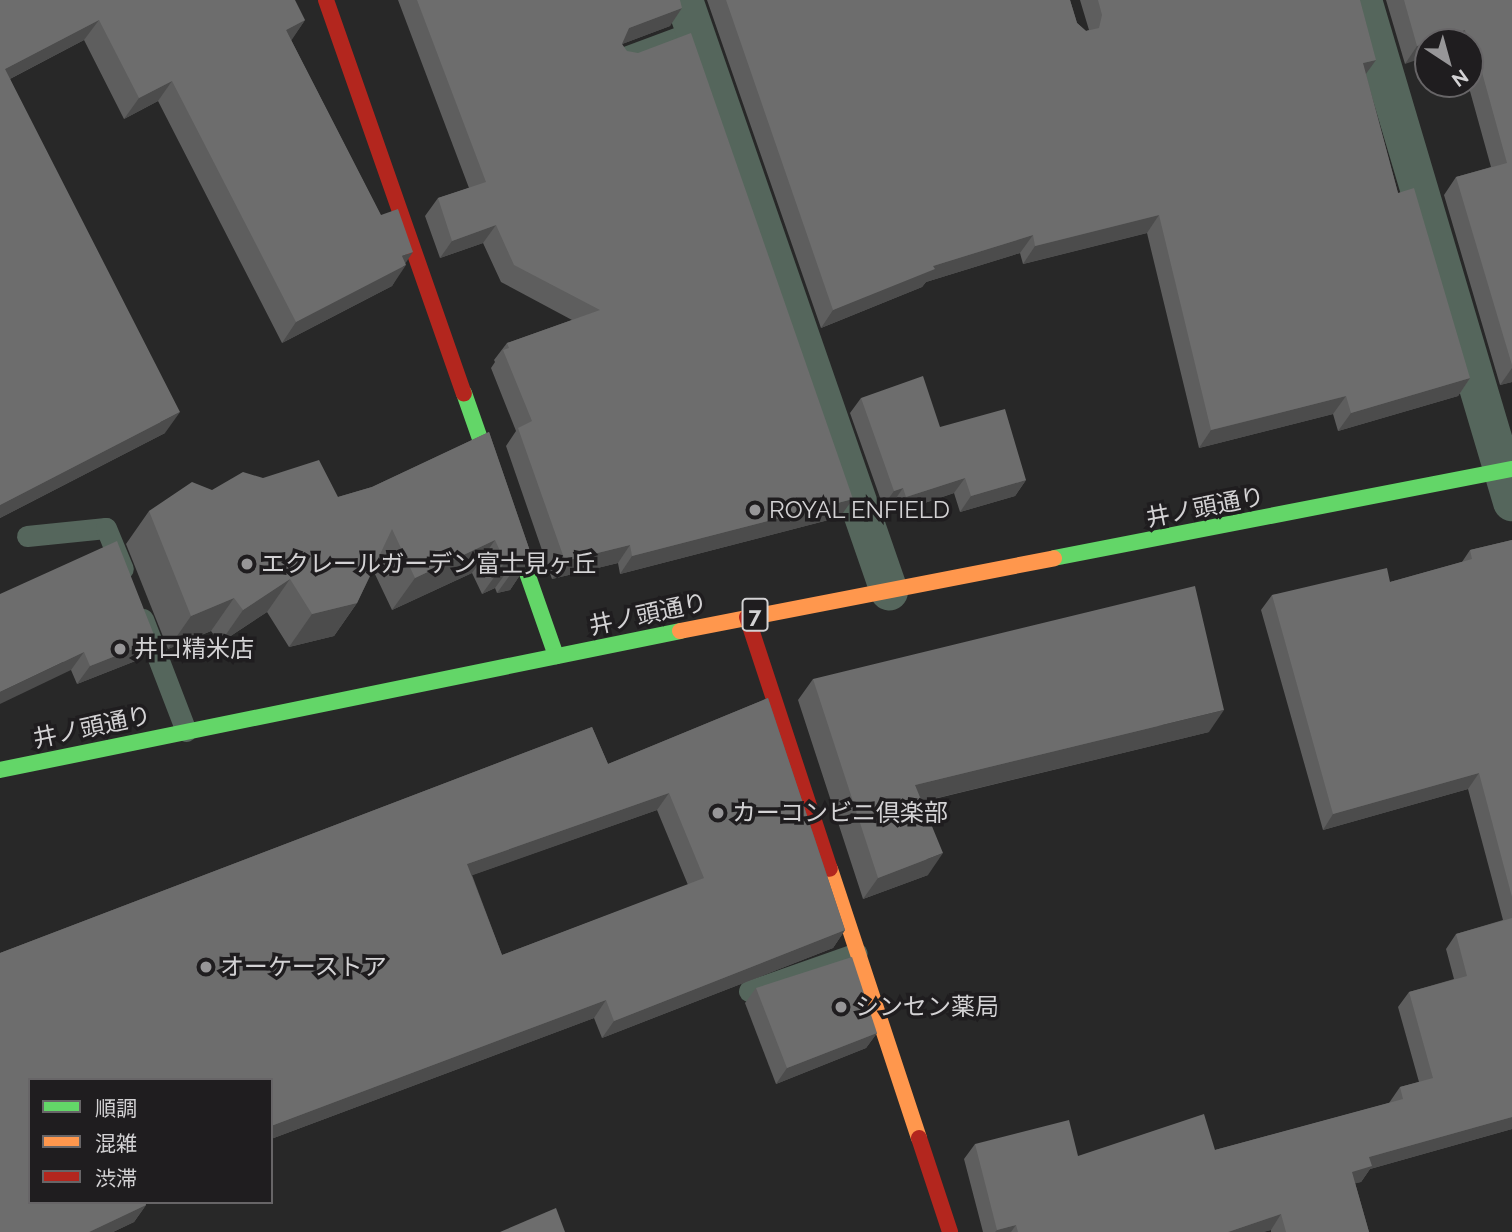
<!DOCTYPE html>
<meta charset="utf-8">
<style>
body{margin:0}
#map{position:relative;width:1512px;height:1232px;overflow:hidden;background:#282828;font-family:Raleway,"Noto Sans JP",sans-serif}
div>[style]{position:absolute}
.lane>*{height:21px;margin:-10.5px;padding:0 10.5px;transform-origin:10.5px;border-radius:10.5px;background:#55665c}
.street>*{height:38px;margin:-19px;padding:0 19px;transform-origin:19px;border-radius:19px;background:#55665c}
.fast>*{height:16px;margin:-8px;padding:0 8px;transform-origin:8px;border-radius:8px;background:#63d668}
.slow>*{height:16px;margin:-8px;padding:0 8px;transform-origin:8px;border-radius:8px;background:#ff974d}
.jam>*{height:16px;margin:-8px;padding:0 8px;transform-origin:8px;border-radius:8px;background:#b3261e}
.wall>*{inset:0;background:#5e5e5e}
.shaded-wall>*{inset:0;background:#4c4c4c}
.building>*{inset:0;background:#6d6d6d}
.dots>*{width:19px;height:19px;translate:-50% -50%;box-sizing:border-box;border:4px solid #1f1d1f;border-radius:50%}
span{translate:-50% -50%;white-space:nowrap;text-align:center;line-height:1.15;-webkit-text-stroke:7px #1f1d1f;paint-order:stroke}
.shield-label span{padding:2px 5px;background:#1f1d1f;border:2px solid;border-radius:5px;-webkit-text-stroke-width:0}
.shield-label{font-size:23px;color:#d3d2d4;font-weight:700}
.street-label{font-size:24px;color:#d3d2d4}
.poi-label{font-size:24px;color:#d3d2d4}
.left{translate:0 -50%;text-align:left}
.legend{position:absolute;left:28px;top:1078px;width:245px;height:126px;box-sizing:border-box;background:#1f1d1f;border:2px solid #676567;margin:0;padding:9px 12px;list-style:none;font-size:21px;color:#d3d2d4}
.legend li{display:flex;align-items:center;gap:14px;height:35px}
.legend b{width:35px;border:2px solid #676567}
.north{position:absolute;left:1414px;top:28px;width:70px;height:70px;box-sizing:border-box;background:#1f1d1f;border:2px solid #676567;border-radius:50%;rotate:144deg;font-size:19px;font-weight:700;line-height:28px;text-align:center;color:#d3d2d4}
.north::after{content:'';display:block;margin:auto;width:24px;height:32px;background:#979698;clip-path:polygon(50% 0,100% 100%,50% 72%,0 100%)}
</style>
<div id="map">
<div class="lane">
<i style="left:622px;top:58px;width:78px;rotate:-20.3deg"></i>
<i style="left:27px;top:536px;width:79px;rotate:-5.8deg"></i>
<i style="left:106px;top:528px;width:44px;rotate:67.5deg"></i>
<i style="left:143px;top:619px;width:120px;rotate:69deg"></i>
<i style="left:749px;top:991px;width:114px;rotate:-19.4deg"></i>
</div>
<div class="street">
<i style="left:684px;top:0;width:626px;rotate:70.87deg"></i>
<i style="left:1363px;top:0;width:524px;rotate:73.47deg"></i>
</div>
<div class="fast">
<i style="left:464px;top:393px;width:279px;rotate:70.7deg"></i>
<i style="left:1054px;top:558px;width:467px;rotate:-11deg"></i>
<i style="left:0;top:770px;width:694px;rotate:-11.55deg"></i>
</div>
<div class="slow">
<i style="left:680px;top:631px;width:381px;rotate:-11deg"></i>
<i style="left:830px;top:869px;width:283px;rotate:71.7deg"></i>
</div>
<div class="jam">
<i style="left:326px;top:0;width:417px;rotate:70.7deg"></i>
<i style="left:747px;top:617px;width:265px;rotate:71.8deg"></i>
<i style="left:919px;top:1138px;width:99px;rotate:71.7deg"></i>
</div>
<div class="wall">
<i style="clip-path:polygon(0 0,305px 20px,291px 40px,405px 263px,392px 286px,282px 343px,158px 101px,124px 119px,84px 40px,10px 79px,165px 433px,0 518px)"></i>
<i style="clip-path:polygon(398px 0,680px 0,670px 26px,622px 44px,840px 517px,620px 574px,618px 563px,552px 579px,506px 446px,516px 431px,491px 368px,495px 362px,494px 360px,507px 343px,572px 320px,501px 282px,483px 243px,440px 258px,425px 216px,438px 198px,469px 188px)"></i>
<i style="clip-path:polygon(707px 0,1070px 0,1077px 23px,1086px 31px,1089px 30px,1080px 0,1360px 0,1366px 74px,1398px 193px,1470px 378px,1458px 396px,1338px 431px,1333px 414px,1199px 448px,1147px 233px,1023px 264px,1020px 253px,926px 282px,922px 287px,821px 328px)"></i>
<i style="clip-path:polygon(1386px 0,1512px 0,1512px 382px,1500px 385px,1444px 195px,1456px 177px,1491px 167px,1468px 84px,1470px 84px,1470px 42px,1428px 42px,1405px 64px)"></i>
<i style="clip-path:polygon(861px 398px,940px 427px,1026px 480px,1015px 496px,960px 512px,954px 493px,895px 513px,892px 504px,883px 506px,850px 413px)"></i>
<i style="clip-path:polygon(489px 432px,532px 557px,510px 590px,497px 593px,495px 588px,482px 594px,472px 573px,392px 610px,373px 570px,357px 603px,334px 636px,289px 647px,267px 612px,220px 643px,211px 631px,168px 649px,126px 544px,149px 511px,212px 490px,338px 497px,372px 487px)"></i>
<i style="clip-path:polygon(1512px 540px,1512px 1129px,1370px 1169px,1361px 1182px,1355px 1183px,1369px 1232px,1271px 1232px,1271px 1230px,1263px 1232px,983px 1232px,964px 1159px,975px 1144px,1078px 1156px,1215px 1150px,1389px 1103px,1400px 1087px,1419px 1082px,1398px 1007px,1409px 992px,1454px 979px,1446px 949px,1456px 934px,1503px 920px,1468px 789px,1323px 830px,1261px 610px,1272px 595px,1390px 582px,1462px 562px,1470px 550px)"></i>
<i style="clip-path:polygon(0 594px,143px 658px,77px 684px,71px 670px)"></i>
<i style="clip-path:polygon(813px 679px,1209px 732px,922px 802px,928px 875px,863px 899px,798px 700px)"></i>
<i style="clip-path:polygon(evenodd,768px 698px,845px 930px,833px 948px,602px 1038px,594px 1018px,271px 1139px,271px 1080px,30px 1080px,30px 1202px,145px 1202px,146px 1205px,134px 1222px,113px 1232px,0 1232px,0 953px,592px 727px,608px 764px,768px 698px,657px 810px,688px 885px,502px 955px,472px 875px,657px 810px)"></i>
<i style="clip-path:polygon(756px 988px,877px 1033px,866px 1048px,776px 1084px,745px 1003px)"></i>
</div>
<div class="shaded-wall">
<i style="clip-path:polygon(682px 8px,670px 26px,617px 46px,629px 28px)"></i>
<i style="clip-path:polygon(99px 20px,84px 40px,0 84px,5px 69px)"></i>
<i style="clip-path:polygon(305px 20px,291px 41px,286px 30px)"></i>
<i style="clip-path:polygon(1465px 30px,1456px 42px,1429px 42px)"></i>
<i style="clip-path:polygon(1428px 42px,1428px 56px,1405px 64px,1417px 46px)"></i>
<i style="clip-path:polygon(1376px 60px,1363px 78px,1363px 63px)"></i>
<i style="clip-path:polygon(172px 81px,158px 101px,124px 119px,139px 98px)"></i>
<i style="clip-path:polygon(1159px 215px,1147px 233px,1023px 264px,1035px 246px)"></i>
<i style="clip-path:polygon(496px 225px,483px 243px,440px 258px,452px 241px)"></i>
<i style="clip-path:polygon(1033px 235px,1020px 253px,926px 282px,922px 287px,821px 328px,833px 310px,933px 266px)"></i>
<i style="clip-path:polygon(413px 252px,403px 267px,406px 265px,392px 286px,282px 343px,296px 322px,402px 256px)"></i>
<i style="clip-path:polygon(1512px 368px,1512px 382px,1500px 385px)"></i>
<i style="clip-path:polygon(1470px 378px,1458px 396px,1338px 431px,1351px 413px)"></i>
<i style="clip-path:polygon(1346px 396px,1333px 414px,1199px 448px,1211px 430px)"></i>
<i style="clip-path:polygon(180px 412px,165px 433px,0 518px,0 505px)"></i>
<i style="clip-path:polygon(965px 478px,954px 493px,895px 513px,906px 497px)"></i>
<i style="clip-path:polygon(1026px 480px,1015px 496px,960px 512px,971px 496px)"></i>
<i style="clip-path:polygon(903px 488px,892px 504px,883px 506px,894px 491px)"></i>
<i style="clip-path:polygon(853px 499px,840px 517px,620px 574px,632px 556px)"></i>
<i style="clip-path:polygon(495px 540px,472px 573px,392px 610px,415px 578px)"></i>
<i style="clip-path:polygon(630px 545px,618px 563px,552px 579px,565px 561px)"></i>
<i style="clip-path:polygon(518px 556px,495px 588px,482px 594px,505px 562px)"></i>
<i style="clip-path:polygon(532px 557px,510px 590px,497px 593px,520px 561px)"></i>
<i style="clip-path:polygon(290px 579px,267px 612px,220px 643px,243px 610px)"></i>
<i style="clip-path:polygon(234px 598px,211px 631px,168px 649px,191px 616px)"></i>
<i style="clip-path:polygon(357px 603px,334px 636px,289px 647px,312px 614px)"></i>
<i style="clip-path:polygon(156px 640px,143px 658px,77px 684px,90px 666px)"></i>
<i style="clip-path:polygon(84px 652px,71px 670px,0 704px,0 692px)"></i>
<i style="clip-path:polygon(1224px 710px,1209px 732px,900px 807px,915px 785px)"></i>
<i style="clip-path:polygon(1479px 773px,1468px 789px,1323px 830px,1333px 814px)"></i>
<i style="clip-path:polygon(669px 793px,657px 810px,456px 881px,467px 864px)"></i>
<i style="clip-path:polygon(943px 853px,928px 875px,863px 899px,878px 878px)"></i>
<i style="clip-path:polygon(845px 930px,833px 948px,602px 1038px,614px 1021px)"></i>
<i style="clip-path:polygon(606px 1000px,594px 1018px,271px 1139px,271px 1126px)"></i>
<i style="clip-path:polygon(877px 1033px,866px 1048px,776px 1084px,787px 1068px)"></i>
<i style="clip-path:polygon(1512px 1117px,1512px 1129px,1370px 1169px,1361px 1182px,1341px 1187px,1352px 1172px,1369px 1157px)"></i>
<i style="clip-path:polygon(146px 1205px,134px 1222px,113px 1232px,89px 1232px)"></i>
<i style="clip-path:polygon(1281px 1214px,1271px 1230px,1263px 1232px,1228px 1232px)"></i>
<i style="clip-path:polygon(1016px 1225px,1011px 1232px,995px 1232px,997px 1230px)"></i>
</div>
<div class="building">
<i style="clip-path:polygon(0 0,295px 0,305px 20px,286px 30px,381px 215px,398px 209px,413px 252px,402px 256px,406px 265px,296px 322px,172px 81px,139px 98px,99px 20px,5px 69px,180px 412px,0 505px)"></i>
<i style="clip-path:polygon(417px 0,680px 0,682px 8px,629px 28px,622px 44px,627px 51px,638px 53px,691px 33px,853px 499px,632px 556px,630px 545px,565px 561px,518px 428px,532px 421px,503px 350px,509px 348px,507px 343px,600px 310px,514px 265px,496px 225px,452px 241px,438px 198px,486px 182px)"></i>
<i style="clip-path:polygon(726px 0,1070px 0,1077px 23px,1086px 31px,1099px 28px,1102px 15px,1098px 0,1360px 0,1376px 60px,1363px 63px,1398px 193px,1414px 188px,1470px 378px,1351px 413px,1346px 396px,1211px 430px,1159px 215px,1035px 246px,1033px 235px,933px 266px,935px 269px,833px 310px)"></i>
<i style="clip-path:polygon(1404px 0,1512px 0,1512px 365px,1456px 177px,1507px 163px,1475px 47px,1470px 49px,1470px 42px,1468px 42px,1465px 30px,1417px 46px)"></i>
<i style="clip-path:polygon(923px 376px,940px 427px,1005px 409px,1026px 480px,971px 496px,965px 478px,906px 497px,903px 488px,894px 491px,861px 398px)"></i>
<i style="clip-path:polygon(489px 432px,532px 557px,520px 561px,518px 556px,505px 562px,495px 540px,415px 578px,392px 529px,357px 603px,312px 614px,290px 579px,243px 610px,234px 598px,191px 616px,149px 511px,192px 482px,212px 490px,243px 472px,263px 478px,319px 460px,338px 497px,372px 487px)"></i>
<i style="clip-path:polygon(1512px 540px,1512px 897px,1479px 773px,1333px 814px,1272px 595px,1387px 568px,1390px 582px,1472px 559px,1470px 550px)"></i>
<i style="clip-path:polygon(117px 541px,156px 640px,90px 666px,84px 652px,0 692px,0 594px)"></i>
<i style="clip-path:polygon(1195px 586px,1224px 710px,915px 785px,943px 853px,878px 878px,813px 679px)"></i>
<i style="clip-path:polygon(evenodd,768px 698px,845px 930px,614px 1021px,606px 1000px,271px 1126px,271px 1080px,30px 1080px,30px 1202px,145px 1202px,146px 1205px,89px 1232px,0 1232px,0 953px,592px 727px,608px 764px,768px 698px,669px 793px,704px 878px,502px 955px,467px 864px,669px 793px)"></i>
<i style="clip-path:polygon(1512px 918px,1512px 1117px,1369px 1157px,1372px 1166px,1352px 1172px,1369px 1232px,1286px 1232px,1281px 1214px,1228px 1232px,1018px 1232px,1016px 1225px,997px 1230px,975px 1144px,1069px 1120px,1078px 1156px,1204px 1114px,1215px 1150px,1403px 1099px,1400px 1087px,1433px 1078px,1409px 992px,1467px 976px,1456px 934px)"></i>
<i style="clip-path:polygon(852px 957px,877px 1033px,787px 1068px,756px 988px)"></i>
<i style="clip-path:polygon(556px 1208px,565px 1232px,500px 1232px)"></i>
</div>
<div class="dots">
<i style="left:755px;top:510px;background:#979698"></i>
<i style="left:247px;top:564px;background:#979698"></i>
<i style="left:120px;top:649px;background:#979698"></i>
<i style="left:718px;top:813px;background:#979698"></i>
<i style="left:206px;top:967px;background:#979698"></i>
<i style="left:841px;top:1007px;background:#979698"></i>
</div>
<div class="shield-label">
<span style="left:755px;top:615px">7</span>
</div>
<div class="street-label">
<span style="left:1205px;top:507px;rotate:-11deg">井ノ頭通り</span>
<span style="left:648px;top:614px;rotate:-12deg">井ノ頭通り</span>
<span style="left:92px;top:727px;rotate:-12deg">井ノ頭通り</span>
</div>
<div class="poi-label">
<span class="left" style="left:769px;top:510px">ROYAL ENFIELD</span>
<span class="left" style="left:261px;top:564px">エクレールガーデン富士見ヶ丘</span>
<span class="left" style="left:134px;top:649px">井口精米店</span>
<span class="left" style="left:732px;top:813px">カーコンビニ倶楽部</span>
<span class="left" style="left:220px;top:967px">オーケーストア</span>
<span class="left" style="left:855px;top:1007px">シンセン薬局</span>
</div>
<ul class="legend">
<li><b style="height:9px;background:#63d668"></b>順調</li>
<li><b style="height:9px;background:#ff974d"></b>混雑</li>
<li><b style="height:9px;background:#b3261e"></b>渋滞</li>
</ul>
<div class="north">N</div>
</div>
